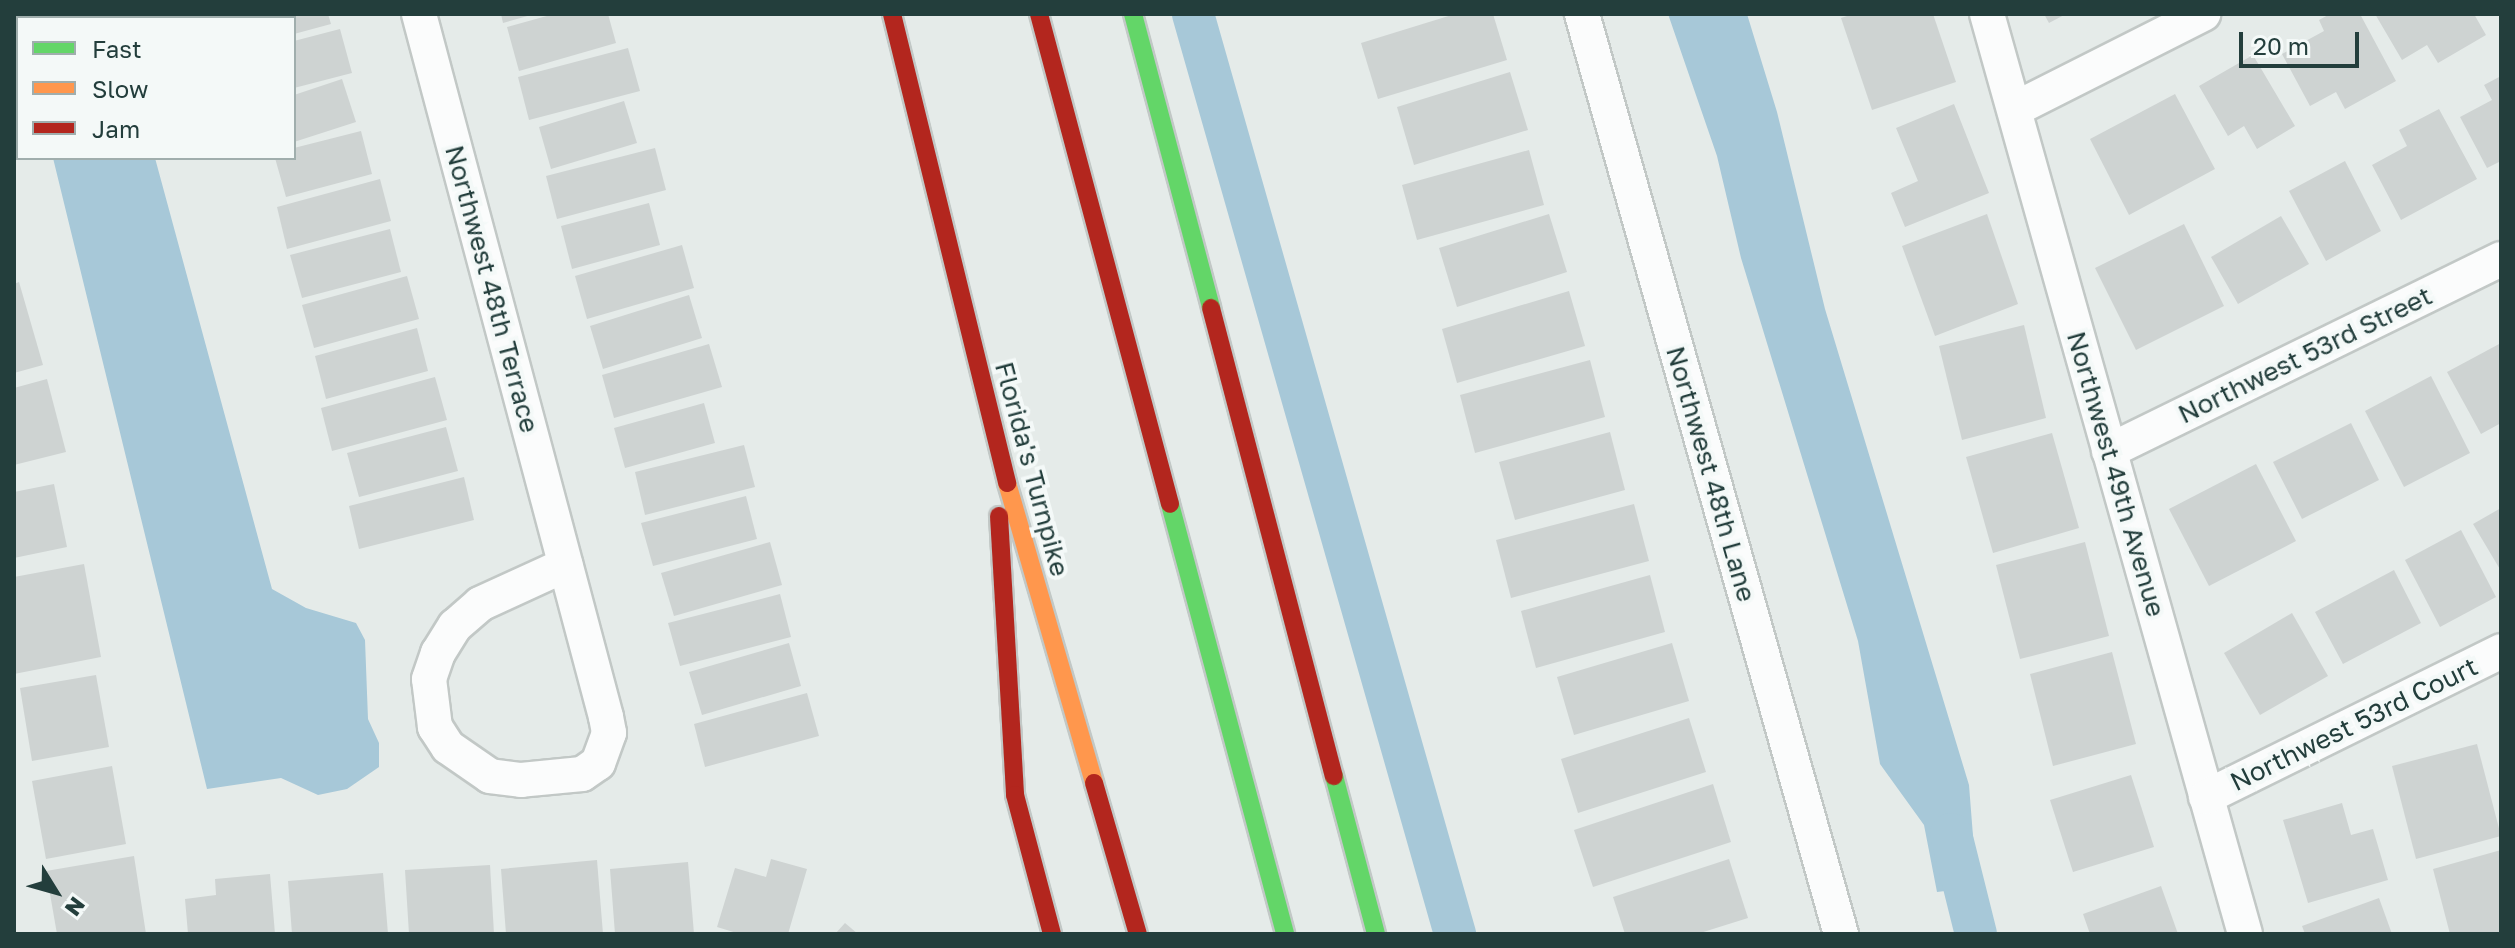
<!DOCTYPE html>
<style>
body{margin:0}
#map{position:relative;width:2515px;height:948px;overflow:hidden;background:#e5ebe9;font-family:"Golos Text",sans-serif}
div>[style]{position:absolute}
.water>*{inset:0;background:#a7c8d8}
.canal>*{height:42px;margin:-21px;padding:0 21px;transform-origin:21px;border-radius:21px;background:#a7c8d8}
.building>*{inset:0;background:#ced3d2}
.roads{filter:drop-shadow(2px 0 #c2c8c6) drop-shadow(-2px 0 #c2c8c6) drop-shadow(0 2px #c2c8c6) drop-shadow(0 -2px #c2c8c6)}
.street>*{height:34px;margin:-17px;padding:0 17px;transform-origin:17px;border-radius:17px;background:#fbfcfc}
.fast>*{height:18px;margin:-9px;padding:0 9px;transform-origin:9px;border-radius:9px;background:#63d668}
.slow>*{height:18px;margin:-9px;padding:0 9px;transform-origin:9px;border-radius:9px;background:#ff974d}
.jam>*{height:18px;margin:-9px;padding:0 9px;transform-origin:9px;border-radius:9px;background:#b3261e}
span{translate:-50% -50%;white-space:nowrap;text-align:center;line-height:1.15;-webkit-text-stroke:8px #f4f9f8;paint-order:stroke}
.street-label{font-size:26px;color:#233e3c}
.frame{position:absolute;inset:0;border:16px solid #233e3c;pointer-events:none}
.legend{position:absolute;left:16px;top:16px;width:280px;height:144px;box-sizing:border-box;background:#f4f9f8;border:2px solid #a0aead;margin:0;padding:10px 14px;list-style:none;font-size:24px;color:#233e3c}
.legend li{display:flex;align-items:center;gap:16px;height:40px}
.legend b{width:40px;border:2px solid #a0aead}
.north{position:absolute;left:16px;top:852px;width:80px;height:80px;-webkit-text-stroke:6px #f4f9f8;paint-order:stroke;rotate:127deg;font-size:22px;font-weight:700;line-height:32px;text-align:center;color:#233e3c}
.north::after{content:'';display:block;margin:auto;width:28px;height:36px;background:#233e3c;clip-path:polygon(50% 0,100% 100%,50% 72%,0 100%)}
.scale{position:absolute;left:2239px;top:32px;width:120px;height:36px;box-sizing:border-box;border:4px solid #233e3c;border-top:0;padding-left:10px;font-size:24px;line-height:28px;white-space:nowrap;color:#233e3c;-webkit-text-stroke:6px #f4f9f8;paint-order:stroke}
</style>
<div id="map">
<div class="water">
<i style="clip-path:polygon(18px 14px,115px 14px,116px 18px,19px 18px)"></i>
<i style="clip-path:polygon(1668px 14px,1747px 14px,1777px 112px,1825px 309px,1969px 785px,1977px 887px,1937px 892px,1924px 825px,1880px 764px,1858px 641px,1741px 258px,1717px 156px)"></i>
<i style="clip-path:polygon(53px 158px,155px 158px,272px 589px,306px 608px,356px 623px,365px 640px,368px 719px,379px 743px,379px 767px,347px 789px,318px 795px,281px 778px,207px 789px)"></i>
</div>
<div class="canal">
<i style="left:1193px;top:14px;width:957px;rotate:74.1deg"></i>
<i style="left:1951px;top:834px;width:103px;rotate:76deg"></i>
</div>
<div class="building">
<i style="clip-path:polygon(210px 14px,328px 14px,331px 24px,294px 34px,294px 18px)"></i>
<i style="clip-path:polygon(501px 14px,531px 14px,531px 15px,503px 23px)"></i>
<i style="clip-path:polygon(554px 14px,608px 14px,616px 43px,519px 71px,507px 27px)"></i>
<i style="clip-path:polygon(1455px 14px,1493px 14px,1507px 60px,1378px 99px,1361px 43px)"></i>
<i style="clip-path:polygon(1853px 14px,1933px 14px,1956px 82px,1872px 110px,1841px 18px)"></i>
<i style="clip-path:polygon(2044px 14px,2066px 14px,2049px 23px)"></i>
<i style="clip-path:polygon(2330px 14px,2360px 14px,2396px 81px,2345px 109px,2336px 92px,2310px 106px,2282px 54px,2324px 31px,2319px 20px)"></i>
<i style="clip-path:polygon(2375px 14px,2474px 14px,2486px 35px,2438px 63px,2427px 45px,2402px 60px)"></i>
<i style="clip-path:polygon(340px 29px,352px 73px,294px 88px,294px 41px)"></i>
<i style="clip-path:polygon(628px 48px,640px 91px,529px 120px,518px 77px)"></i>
<i style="clip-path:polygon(2253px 55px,2295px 126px,2257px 149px,2244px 126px,2228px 136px,2199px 86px)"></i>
<i style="clip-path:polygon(1510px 72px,1528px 130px,1414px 165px,1397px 107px)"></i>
<i style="clip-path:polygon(2501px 76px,2501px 161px,2487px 168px,2460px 117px,2492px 100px,2484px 85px)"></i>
<i style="clip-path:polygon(342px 79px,356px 122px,294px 142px,294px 95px)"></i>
<i style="clip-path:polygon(2175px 94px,2215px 169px,2129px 215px,2090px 139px)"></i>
<i style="clip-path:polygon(624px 101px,637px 143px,551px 169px,539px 127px)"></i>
<i style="clip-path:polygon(1954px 104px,1989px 193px,1905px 227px,1891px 193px,1918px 181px,1896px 128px)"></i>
<i style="clip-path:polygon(2439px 109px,2477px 179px,2401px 220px,2372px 165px,2407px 146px,2399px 130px)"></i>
<i style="clip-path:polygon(361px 131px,372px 174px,286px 197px,275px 158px,294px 158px,294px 148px)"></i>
<i style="clip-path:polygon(655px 148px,666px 190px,557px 219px,546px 176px)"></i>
<i style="clip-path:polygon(1529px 150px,1544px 205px,1417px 240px,1402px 185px)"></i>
<i style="clip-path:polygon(2345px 161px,2381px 231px,2326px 261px,2289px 191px)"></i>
<i style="clip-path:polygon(380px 179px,391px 221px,287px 249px,277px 207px)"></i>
<i style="clip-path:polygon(649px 203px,660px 245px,572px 269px,561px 226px)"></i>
<i style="clip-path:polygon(1549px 214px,1567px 272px,1457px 307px,1439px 248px)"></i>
<i style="clip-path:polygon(1987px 214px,2018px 304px,1935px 336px,1902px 246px)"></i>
<i style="clip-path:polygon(2281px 216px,2309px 264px,2238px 304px,2211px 257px)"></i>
<i style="clip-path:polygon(2184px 224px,2224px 306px,2136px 350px,2095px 268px)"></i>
<i style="clip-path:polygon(390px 229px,401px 272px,302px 298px,290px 255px)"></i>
<i style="clip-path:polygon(682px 245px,694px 288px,587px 319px,575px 276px)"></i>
<i style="clip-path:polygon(407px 276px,419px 319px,314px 348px,302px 305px)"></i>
<i style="clip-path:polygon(19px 282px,43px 365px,14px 373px,14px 284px)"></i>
<i style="clip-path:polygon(1569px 291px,1585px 346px,1457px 383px,1442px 329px)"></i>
<i style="clip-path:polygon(689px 295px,702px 338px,603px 369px,590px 326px)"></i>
<i style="clip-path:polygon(2024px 325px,2046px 418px,1962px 440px,1939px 346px)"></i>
<i style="clip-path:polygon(417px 328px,428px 371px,326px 399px,315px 356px)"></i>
<i style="clip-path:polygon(2501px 343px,2501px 423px,2481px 434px,2447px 372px)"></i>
<i style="clip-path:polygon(709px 344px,722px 387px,614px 418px,602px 375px)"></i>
<i style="clip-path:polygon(1590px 360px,1605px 417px,1475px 453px,1460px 395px)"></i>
<i style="clip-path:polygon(2431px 376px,2470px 453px,2404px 487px,2365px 411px)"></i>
<i style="clip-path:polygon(435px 377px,447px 420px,332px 451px,321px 408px)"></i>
<i style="clip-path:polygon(47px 379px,66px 452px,14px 465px,14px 388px)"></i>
<i style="clip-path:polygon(704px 403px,715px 443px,625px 468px,614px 428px)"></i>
<i style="clip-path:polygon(2351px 423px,2379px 480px,2302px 519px,2273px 462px)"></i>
<i style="clip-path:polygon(446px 427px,458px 471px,359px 497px,347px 453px)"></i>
<i style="clip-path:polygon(1610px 432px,1625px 490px,1515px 520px,1499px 462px)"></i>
<i style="clip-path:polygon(2052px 433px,2079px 528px,1993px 553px,1966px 457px)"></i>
<i style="clip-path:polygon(744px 445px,755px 487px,645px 515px,635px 472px)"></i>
<i style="clip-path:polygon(2256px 464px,2296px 541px,2209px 586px,2169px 509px)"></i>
<i style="clip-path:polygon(464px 477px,474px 520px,359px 549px,349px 506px)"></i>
<i style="clip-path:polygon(54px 484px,67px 547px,14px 558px,14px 492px)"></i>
<i style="clip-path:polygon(746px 496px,757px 539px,653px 566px,641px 523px)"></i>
<i style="clip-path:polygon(1634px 504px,1649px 561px,1511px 598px,1496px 540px)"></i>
<i style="clip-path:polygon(2501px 508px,2501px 571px,2473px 524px)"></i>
<i style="clip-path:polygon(2461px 530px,2496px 597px,2440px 627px,2405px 560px)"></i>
<i style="clip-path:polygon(770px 542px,782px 585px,674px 616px,661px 573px)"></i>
<i style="clip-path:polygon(2085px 542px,2109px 636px,2020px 659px,1996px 565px)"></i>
<i style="clip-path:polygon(84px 564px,101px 657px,14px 674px,14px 577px)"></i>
<i style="clip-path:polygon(2394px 570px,2421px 623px,2343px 664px,2315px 612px)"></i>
<i style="clip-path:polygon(1650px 575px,1665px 632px,1536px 668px,1521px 611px)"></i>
<i style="clip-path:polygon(780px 594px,791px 637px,680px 666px,668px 623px)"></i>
<i style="clip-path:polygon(2292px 613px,2328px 676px,2260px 715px,2224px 653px)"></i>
<i style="clip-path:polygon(789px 643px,801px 686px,702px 715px,689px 672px)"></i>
<i style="clip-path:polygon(1672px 643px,1689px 701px,1574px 735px,1557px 677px)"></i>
<i style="clip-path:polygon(2112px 652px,2136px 744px,2053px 766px,2030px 674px)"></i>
<i style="clip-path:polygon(96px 675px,109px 747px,32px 761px,20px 688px)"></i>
<i style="clip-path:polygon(807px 693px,819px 736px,705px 767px,694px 724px)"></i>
<i style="clip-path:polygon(1689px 718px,1706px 772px,1578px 813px,1561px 759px)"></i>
<i style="clip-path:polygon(2477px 744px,2501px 836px,2416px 859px,2392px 766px)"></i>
<i style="clip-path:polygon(112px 766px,126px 844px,46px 859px,32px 781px)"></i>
<i style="clip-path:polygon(2131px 775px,2154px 847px,2073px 872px,2050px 800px)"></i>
<i style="clip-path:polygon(1713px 784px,1731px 842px,1593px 887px,1574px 830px)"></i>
<i style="clip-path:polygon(2342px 803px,2351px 835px,2373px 829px,2388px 880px,2308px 903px,2283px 820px)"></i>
<i style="clip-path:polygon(2501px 850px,2501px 932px,2450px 934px,2433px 869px)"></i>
<i style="clip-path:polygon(134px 856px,146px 934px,57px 934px,46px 871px)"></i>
<i style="clip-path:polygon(771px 859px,807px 869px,788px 934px,740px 934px,717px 927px,735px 868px,766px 877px)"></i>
<i style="clip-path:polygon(1729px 859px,1748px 918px,1697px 934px,1625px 934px,1613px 897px)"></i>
<i style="clip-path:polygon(597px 860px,603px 934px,506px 934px,501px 869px)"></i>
<i style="clip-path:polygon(688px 862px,694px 934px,615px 934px,610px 869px)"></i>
<i style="clip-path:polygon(490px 865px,494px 934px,409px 934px,405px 870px)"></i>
<i style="clip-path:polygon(383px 873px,388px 934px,292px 934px,288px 881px)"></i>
<i style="clip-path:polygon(270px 874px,275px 934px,188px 934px,185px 899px,216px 895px,215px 879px)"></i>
<i style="clip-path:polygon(2161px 886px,2178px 934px,2090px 934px,2083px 914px)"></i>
<i style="clip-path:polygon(2379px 898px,2392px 934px,2305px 934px,2302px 926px)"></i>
<i style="clip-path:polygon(845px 923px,858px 934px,835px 934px)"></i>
</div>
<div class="roads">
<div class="street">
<i style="left:419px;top:14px;width:727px;rotate:75.1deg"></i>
<i style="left:606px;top:717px;width:16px;rotate:79deg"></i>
<i style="left:609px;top:733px;width:32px;rotate:110deg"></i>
<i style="left:598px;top:763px;width:19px;rotate:145deg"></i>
<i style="left:582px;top:774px;width:61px;rotate:174.4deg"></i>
<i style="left:521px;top:780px;width:31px;rotate:-173deg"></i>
<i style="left:490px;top:776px;width:51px;rotate:-145.4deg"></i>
<i style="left:448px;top:747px;width:24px;rotate:-123deg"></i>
<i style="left:435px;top:727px;width:48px;rotate:-97.1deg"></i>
<i style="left:429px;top:679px;width:28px;rotate:-71deg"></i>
<i style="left:438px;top:653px;width:32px;rotate:-58deg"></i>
<i style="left:455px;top:626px;width:33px;rotate:-41deg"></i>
<i style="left:480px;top:604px;width:94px;rotate:-24.6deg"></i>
<i style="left:1582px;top:14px;width:956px;rotate:74.28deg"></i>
<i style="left:1987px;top:14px;width:955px;rotate:74.33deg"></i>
<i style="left:2015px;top:109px;width:211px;rotate:-26.8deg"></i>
<i style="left:2109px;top:451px;width:436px;rotate:-26.1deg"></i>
<i style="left:2206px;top:797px;width:329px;rotate:-26.3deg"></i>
</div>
<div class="fast">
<i style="left:1133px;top:14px;width:304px;rotate:75.1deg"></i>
<i style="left:1170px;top:504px;width:445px;rotate:75deg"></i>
<i style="left:1334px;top:776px;width:163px;rotate:75.1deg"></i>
</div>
<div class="slow">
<i style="left:1007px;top:483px;width:312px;rotate:73.8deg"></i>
</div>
<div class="jam">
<i style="left:892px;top:14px;width:483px;rotate:76.2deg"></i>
<i style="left:1039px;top:14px;width:507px;rotate:75.03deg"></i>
<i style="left:1211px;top:308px;width:484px;rotate:75.3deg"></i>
<i style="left:999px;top:516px;width:279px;rotate:86.7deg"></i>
<i style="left:1015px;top:795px;width:144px;rotate:75.1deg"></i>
<i style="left:1094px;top:783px;width:157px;rotate:73.8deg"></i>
</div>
</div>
<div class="street-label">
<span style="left:492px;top:289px;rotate:75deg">Northwest 48th Terrace</span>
<span style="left:2305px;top:355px;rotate:-26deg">Northwest 53rd Street</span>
<span style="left:1032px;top:469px;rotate:75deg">Florida's Turnpike</span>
<span style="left:1711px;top:474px;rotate:74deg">Northwest 48th Lane</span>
<span style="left:2116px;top:474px;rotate:74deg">Northwest 49th Avenue</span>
<span style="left:2354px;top:724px;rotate:-26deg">Northwest 53rd Court</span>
</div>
<div class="frame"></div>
<ul class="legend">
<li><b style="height:10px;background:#63d668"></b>Fast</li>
<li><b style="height:10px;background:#ff974d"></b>Slow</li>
<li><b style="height:10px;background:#b3261e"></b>Jam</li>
</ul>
<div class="north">N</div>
<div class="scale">20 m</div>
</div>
